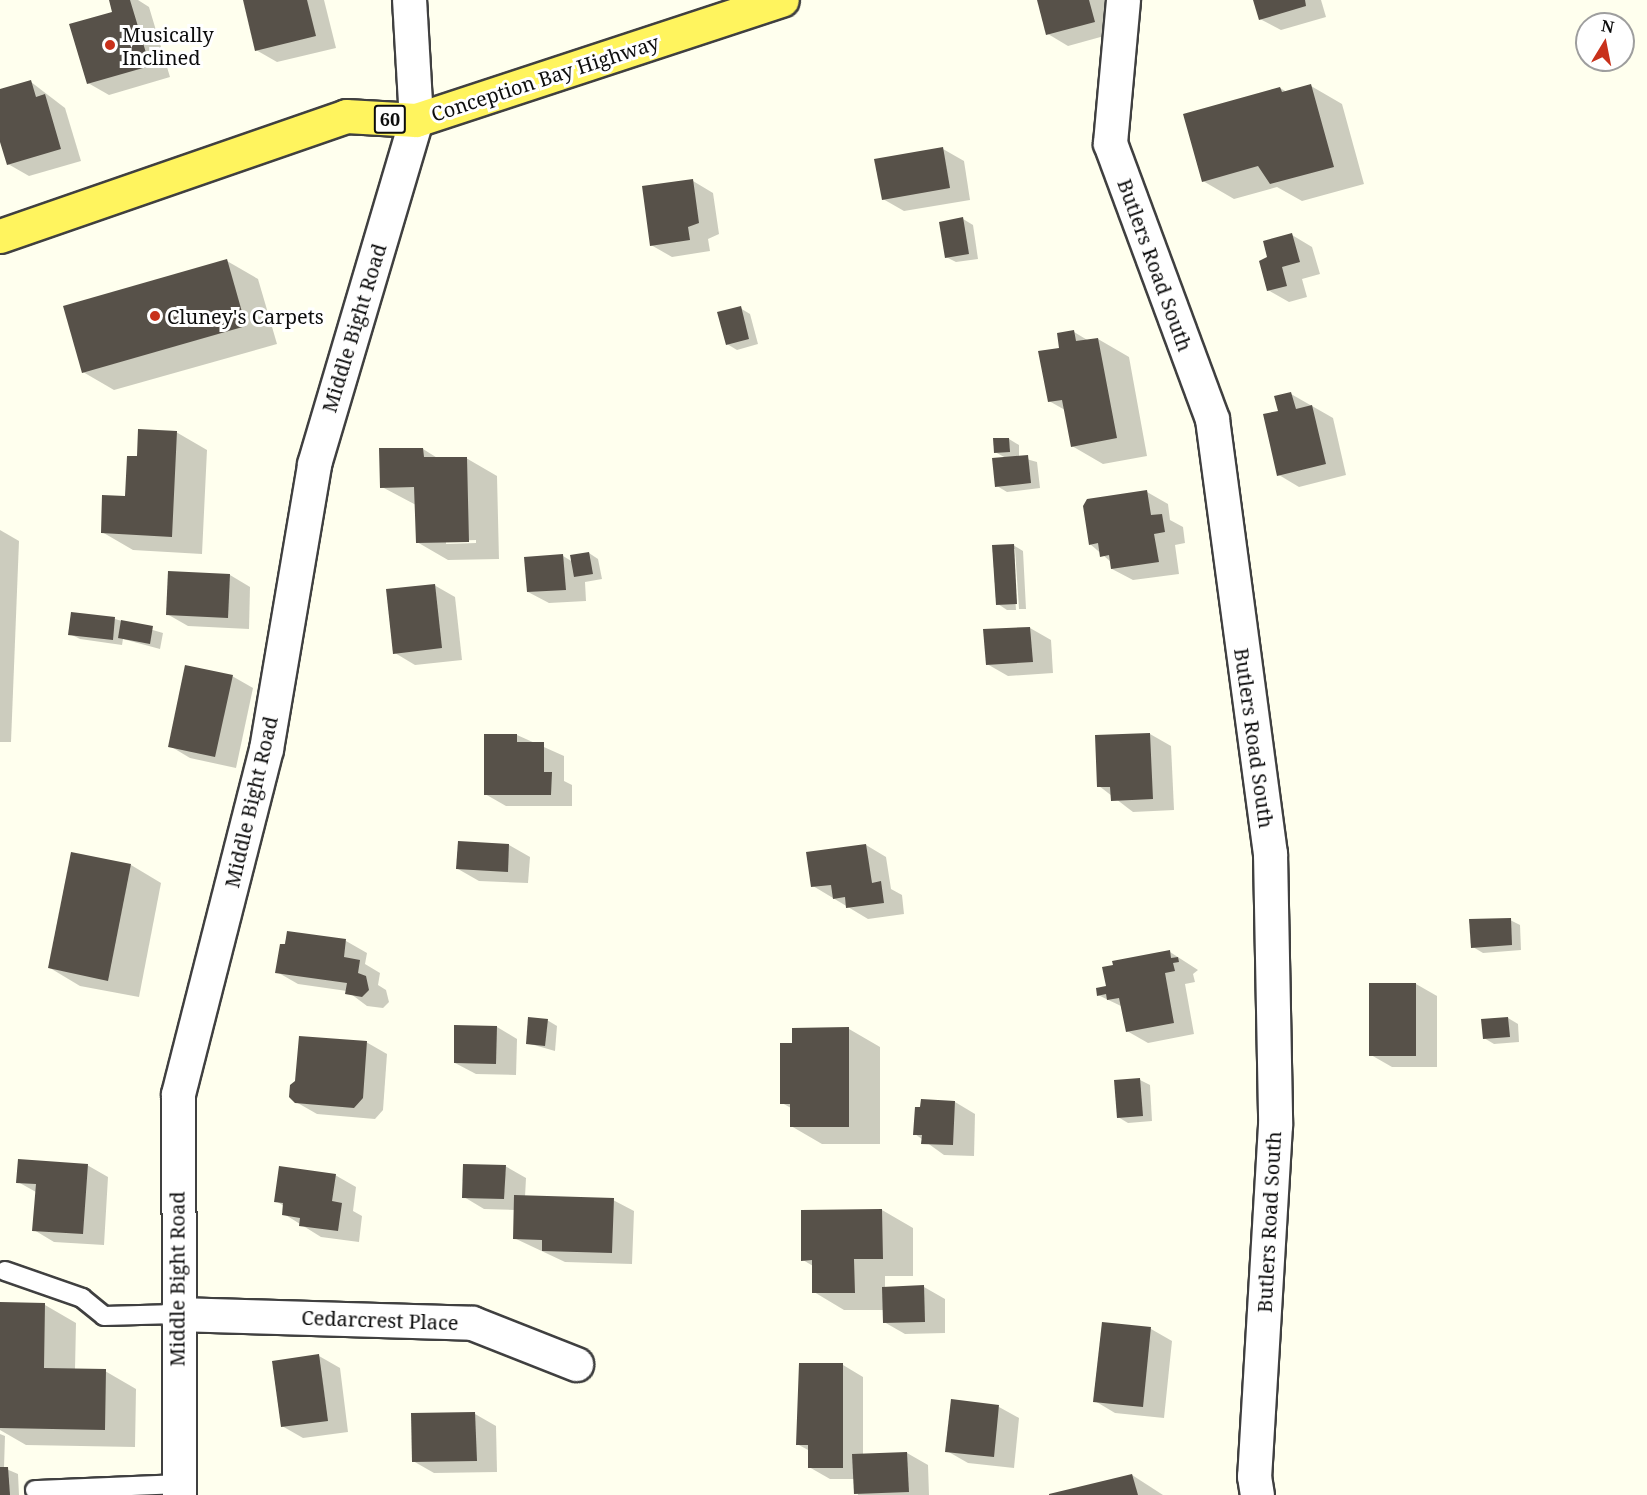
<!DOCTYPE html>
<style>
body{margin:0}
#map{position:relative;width:1647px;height:1495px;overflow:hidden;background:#ffe;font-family:"Noto Serif",serif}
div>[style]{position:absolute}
.shadow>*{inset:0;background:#0003}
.building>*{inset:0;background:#575149}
.roads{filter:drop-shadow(2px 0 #404040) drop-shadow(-2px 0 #404040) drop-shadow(0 2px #404040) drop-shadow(0 -2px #404040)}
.service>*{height:18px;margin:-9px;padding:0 9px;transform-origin:9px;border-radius:9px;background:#fff}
.minor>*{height:33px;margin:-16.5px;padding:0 16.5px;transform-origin:16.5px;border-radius:16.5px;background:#fff}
.primary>*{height:33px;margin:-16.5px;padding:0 16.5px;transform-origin:16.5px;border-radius:16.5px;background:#fff45e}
.dots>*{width:16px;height:16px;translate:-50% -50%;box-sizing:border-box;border:3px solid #fff;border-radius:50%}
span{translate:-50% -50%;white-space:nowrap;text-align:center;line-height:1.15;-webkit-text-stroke:6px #fff;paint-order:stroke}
.shield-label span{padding:2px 4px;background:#fff;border:2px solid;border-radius:4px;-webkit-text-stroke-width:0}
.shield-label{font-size:18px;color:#0d0d0d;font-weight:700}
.poi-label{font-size:20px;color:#0d0d0d}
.left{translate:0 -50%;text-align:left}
.street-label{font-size:20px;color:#0d0d0d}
.north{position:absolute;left:1575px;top:12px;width:60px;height:60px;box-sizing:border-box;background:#fff;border:2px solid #9e9e9e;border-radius:50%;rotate:10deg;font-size:16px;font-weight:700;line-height:24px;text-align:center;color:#0d0d0d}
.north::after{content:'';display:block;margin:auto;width:21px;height:27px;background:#c8311b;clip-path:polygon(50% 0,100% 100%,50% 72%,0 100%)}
</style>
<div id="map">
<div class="shadow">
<i style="clip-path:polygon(110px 0,138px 0,149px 7px,170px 77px,109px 95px,88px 83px,114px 13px)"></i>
<i style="clip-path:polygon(244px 0,324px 0,336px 48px,277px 62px,256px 50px)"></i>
<i style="clip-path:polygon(1038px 0,1106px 0,1115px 33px,1068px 46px,1048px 34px)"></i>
<i style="clip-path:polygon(1255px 0,1321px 0,1326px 17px,1281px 30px,1260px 19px)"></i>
<i style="clip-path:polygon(31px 82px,65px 108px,81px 161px,29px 176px,8px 164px,0 137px,0 91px)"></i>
<i style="clip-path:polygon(1311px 86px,1342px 104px,1364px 184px,1302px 201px,1277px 187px,1234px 199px,1203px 181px,1280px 88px,1287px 92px)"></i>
<i style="clip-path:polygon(943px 149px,964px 161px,970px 200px,904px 211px,883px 199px)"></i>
<i style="clip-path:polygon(693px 181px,713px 193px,719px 234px,708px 239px,710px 251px,672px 257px,651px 245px)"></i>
<i style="clip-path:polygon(963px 219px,973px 225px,978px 259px,956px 262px,946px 257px)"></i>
<i style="clip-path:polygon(1292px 235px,1312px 247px,1320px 274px,1302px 279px,1307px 297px,1289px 302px,1268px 290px,1269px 257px)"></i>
<i style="clip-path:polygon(227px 261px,258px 279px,277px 344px,114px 390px,83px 372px)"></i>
<i style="clip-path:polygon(740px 308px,750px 314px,758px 344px,737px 350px,727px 344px)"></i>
<i style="clip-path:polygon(1074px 332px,1089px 341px,1098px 339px,1129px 357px,1147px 456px,1103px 464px,1072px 446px,1065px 410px,1049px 401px)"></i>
<i style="clip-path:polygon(1291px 394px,1333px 418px,1346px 475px,1299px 487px,1279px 475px,1279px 412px)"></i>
<i style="clip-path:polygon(176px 432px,207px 450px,202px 554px,133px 550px,102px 532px,126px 498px,138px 458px)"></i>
<i style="clip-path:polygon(1009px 439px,1019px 445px,1019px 457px,1037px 462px,1040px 488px,1007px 492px,997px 486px,1006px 458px,995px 452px)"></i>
<i style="clip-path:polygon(evenodd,423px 449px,439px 459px,466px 458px,497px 476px,499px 559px,448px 560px,417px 542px,416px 505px,382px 487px,423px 449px,476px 540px,476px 543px,446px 544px,446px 541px,476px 540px)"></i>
<i style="clip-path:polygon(1147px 492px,1168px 504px,1170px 520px,1183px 527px,1185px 543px,1175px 545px,1179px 574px,1133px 580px,1112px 569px,1111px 562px,1090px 544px)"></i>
<i style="clip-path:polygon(0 530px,19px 541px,11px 742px,0 742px)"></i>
<i style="clip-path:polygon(1013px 545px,1023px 551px,1026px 609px,1019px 609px,1015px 549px,1012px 549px,1016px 610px,1007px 610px,998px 604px)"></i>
<i style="clip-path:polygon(589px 553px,598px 559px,602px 579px,585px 582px,586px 601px,549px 603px,528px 592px,563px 556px,573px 562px)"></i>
<i style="clip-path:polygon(230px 575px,250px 587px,249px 629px,188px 626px,167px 614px)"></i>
<i style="clip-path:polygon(434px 585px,455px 597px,462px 660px,415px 665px,395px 653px)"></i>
<i style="clip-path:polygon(115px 619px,163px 633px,160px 649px,123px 639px,122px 645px,80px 639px,70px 634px)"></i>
<i style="clip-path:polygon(1030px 628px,1051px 640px,1053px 673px,1008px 676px,987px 664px)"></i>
<i style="clip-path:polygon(232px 676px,253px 688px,236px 768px,190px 758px,170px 746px)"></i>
<i style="clip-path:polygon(1150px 734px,1171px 746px,1174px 810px,1133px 812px,1099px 786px)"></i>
<i style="clip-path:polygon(517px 735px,564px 756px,564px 781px,572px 785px,572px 806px,506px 806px,485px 794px)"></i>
<i style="clip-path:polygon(459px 843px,509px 845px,530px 857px,528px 883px,479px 881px,458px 869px)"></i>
<i style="clip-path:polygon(866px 845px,886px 857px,891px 889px,902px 895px,904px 914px,868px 919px,813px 886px)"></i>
<i style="clip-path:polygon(131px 865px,161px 883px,139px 997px,80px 986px,50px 968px)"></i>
<i style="clip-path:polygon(1510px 920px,1520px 925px,1521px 950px,1483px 953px,1473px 947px)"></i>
<i style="clip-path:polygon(288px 932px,346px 941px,367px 953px,365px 964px,380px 973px,378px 985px,386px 990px,389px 1002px,383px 1008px,367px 1006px,347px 991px,298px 984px,277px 972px)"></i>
<i style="clip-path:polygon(1170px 952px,1198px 970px,1193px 974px,1195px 982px,1185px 984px,1194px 1034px,1148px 1043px,1127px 1031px,1121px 1006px,1098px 995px)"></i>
<i style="clip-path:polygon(1371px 984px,1416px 984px,1437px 996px,1437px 1067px,1392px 1067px,1371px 1055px)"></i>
<i style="clip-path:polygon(1508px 1018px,1518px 1024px,1519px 1042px,1494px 1044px,1484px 1038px)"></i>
<i style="clip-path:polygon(547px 1020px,557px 1026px,555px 1051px,527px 1043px)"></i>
<i style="clip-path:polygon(497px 1027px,517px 1039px,516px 1075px,476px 1074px,455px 1063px)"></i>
<i style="clip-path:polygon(849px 1029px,880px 1047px,880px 1144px,822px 1144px,791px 1126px,791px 1108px,782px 1103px,794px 1045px)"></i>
<i style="clip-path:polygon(366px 1042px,387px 1054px,383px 1110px,375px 1119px,317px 1114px,296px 1102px)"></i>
<i style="clip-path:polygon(1140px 1080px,1150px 1085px,1152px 1121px,1128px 1123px,1118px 1117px)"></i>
<i style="clip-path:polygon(955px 1102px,975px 1114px,974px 1156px,944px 1155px,915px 1134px,922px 1109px)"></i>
<i style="clip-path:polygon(87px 1165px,108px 1177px,104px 1245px,54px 1242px,34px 1230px,36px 1192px,18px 1182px)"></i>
<i style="clip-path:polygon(505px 1166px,526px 1178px,525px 1197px,613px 1200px,634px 1211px,632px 1264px,565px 1262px,514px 1238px,515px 1210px,484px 1209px,464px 1197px)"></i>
<i style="clip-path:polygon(335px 1175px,356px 1187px,353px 1211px,362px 1216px,359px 1242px,321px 1237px,284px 1214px,284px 1206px,276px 1201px)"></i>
<i style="clip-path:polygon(882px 1210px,913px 1228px,913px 1276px,885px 1276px,885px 1288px,924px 1287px,945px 1299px,945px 1333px,905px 1334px,884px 1322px,884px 1310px,844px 1310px,814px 1292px,813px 1266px,803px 1260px)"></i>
<i style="clip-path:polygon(0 1304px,45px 1305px,76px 1323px,75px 1370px,105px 1371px,136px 1389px,135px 1447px,26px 1445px,0 1430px)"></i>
<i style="clip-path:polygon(1103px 1323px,1151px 1329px,1172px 1341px,1164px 1418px,1115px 1413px,1095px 1401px)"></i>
<i style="clip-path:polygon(319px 1356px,340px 1368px,348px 1432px,303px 1438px,282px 1426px)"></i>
<i style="clip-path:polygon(843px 1365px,863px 1377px,863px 1455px,907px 1453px,928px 1465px,929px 1495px,858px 1495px,855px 1479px,830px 1479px,809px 1467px,810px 1451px,797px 1444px)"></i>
<i style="clip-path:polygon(999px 1407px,1019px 1418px,1014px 1468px,968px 1463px,947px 1451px)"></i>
<i style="clip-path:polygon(475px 1414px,496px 1426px,497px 1472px,434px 1473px,413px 1461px,412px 1415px)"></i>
<i style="clip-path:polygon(0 1434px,5px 1436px,4px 1468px,18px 1474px,19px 1495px,0 1495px)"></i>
<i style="clip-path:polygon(1132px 1475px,1163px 1495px,1052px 1495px)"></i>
</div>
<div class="building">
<i style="clip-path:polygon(109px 0,130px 0,150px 66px,87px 84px,69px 24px,112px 12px)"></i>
<i style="clip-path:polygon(243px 0,307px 0,316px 36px,255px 51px)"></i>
<i style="clip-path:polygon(1037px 0,1089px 0,1095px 22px,1046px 35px)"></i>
<i style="clip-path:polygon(1253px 0,1305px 0,1306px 6px,1259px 20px)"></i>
<i style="clip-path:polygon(31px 80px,36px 97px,45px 94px,61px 149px,7px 165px,0 142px,0 89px)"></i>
<i style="clip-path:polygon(1311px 84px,1334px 167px,1270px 184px,1258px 166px,1202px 182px,1183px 114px,1280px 87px,1282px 92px)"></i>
<i style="clip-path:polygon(943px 147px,950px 188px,882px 200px,874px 159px)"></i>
<i style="clip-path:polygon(693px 179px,699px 223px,688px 227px,690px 240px,650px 246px,642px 186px)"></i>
<i style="clip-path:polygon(963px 217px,969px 254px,945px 258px,939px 222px)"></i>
<i style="clip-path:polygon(1292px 233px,1300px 262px,1282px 267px,1287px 286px,1267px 291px,1259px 261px,1267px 257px,1263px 241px)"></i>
<i style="clip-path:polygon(227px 259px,246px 326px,82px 373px,63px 306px)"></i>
<i style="clip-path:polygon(741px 306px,749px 339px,726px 345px,717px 312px)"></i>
<i style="clip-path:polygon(1074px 330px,1076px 341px,1098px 338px,1117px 438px,1071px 447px,1062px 400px,1048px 402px,1038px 351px,1059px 348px,1057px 333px)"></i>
<i style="clip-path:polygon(1291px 392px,1296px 409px,1312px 405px,1326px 464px,1277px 476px,1263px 414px,1278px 411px,1274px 396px)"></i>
<i style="clip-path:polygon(138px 429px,177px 431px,172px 537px,101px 533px,102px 495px,125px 496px,127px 456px,137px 456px)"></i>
<i style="clip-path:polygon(993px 438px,1009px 438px,1010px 452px,994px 453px)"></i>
<i style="clip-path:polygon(379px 448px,423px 448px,424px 457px,467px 457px,469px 542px,416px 543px,414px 487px,380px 488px)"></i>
<i style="clip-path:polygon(1028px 455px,1031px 483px,995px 487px,992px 458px)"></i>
<i style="clip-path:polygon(1147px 490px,1151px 515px,1162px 514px,1165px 532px,1154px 534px,1159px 562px,1111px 569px,1109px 555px,1100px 557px,1098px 543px,1089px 545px,1083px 506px,1087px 499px)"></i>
<i style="clip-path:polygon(1014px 544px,1017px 604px,996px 605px,992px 545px)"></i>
<i style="clip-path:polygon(589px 552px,593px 574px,574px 577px,570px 555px)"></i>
<i style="clip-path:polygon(563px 554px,566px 590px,527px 592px,524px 557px)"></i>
<i style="clip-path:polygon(168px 571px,230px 574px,228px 618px,166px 615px)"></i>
<i style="clip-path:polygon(435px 584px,442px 648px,393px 654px,386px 589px)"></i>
<i style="clip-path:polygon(71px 612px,115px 617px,113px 640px,68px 635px)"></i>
<i style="clip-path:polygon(121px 620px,153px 626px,150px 644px,118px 638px)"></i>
<i style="clip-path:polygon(1030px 627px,1033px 662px,986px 665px,983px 629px)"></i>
<i style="clip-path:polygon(185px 665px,233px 675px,215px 757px,168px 747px)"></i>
<i style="clip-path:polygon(1150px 733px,1153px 799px,1111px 801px,1110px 787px,1097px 787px,1095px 735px)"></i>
<i style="clip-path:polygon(484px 734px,517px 734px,517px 742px,544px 742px,544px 772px,552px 772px,551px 795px,484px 795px)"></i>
<i style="clip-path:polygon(458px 841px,509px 844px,508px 872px,456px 869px)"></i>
<i style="clip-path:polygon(866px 844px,872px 883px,881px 881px,884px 903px,846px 908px,845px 897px,833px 899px,831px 885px,811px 887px,806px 852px)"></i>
<i style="clip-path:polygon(71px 852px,131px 864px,108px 981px,48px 968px)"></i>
<i style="clip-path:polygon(1511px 918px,1512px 945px,1471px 948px,1469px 919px)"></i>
<i style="clip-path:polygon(287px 931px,346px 939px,344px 957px,360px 960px,358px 973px,366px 976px,369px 990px,362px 997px,345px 994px,347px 983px,275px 973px,280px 944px,285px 944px)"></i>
<i style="clip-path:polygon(1170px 950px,1171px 958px,1178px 957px,1179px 962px,1173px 963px,1175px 971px,1165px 973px,1174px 1023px,1126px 1032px,1119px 998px,1107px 1000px,1106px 994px,1097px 996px,1096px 988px,1106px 986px,1102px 967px,1113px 965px,1112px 961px)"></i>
<i style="clip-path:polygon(1369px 983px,1416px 983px,1416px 1056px,1369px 1056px)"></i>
<i style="clip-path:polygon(528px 1017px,548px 1019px,545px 1046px,526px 1044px)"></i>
<i style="clip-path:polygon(1508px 1017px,1510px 1037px,1483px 1039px,1481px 1019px)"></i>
<i style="clip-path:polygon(454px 1025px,497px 1026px,496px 1064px,454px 1063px)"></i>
<i style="clip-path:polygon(849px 1027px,849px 1127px,790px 1127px,790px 1104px,780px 1104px,780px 1043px,792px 1043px,792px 1028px)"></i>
<i style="clip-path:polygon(299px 1036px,367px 1041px,363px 1098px,354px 1108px,295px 1103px,289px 1097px,290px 1085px,295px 1081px)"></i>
<i style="clip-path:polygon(1140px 1078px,1143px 1116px,1117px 1118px,1114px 1080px)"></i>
<i style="clip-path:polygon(921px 1099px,955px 1101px,953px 1145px,921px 1144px,922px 1135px,913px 1135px,915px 1107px,920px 1107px)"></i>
<i style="clip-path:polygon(18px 1159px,88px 1164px,83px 1234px,32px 1231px,36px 1184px,16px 1183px)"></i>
<i style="clip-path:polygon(463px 1164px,506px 1165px,504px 1199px,462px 1198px)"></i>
<i style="clip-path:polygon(279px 1166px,336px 1174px,332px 1201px,342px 1203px,338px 1231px,299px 1226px,300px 1218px,282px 1215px,283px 1203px,274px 1202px)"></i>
<i style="clip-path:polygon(514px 1195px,614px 1198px,612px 1253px,542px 1251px,542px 1240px,513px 1239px)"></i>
<i style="clip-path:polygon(882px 1209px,883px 1259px,854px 1259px,855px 1293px,812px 1293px,812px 1260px,801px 1261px,801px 1210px)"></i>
<i style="clip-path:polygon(924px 1285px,925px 1322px,883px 1323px,882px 1287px)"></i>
<i style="clip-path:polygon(0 1302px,45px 1303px,44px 1368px,106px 1369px,105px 1430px,0 1428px)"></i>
<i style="clip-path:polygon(1102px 1322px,1151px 1327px,1143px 1407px,1093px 1402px)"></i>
<i style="clip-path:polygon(319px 1354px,328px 1421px,281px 1427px,272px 1361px)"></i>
<i style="clip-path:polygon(799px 1363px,843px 1363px,843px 1468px,808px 1468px,808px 1445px,796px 1445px)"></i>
<i style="clip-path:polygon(951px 1399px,999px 1405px,994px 1457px,945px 1452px)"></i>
<i style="clip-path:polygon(475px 1412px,477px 1461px,412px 1462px,411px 1413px)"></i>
<i style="clip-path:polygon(907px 1452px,909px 1492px,854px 1494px,852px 1454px)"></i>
<i style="clip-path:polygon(0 1467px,8px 1467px,10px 1495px,0 1495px)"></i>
<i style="clip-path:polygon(1132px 1474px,1138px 1495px,1049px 1495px,1049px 1494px)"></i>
</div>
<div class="roads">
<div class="service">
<i style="left:5px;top:1271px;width:82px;rotate:19.3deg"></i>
<i style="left:82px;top:1298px;width:28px;rotate:39deg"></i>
<i style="left:104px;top:1316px;width:72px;rotate:-1.6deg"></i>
<i style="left:35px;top:1490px;width:143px;rotate:-2.4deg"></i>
</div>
<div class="minor">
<i style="left:1123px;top:0;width:144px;rotate:95.2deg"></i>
<i style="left:1110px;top:143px;width:294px;rotate:69.7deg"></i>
<i style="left:1212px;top:419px;width:438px;rotate:82.4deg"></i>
<i style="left:1270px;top:853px;width:272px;rotate:88.9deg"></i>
<i style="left:1275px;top:1125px;width:352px;rotate:93.4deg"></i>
<i style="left:1254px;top:1476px;width:19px;rotate:81deg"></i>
<i style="left:176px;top:1314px;width:296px;rotate:1.7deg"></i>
<i style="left:472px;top:1323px;width:112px;rotate:21.5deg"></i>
<i style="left:179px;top:1495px;width:401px;rotate:-90.1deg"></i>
<i style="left:178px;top:1094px;width:356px;rotate:-75.7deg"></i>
<i style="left:266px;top:749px;width:289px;rotate:-80.4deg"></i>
<i style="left:314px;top:464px;width:359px;rotate:-73.5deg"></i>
<i style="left:416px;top:120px;width:120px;rotate:-93.3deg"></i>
</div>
<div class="primary">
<i style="left:0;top:236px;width:366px;rotate:-19.1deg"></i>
<i style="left:346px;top:116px;width:70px;rotate:3.3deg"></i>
<i style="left:416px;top:120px;width:385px;rotate:-18.2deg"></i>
</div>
</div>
<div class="dots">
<i style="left:110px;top:45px;background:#c8311b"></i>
<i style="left:155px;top:316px;background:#c8311b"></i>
</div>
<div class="shield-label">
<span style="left:390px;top:119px">60</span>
</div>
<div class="poi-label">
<span class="left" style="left:122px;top:46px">Musically<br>Inclined</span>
<span class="left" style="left:167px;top:316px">Cluney's Carpets</span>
</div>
<div class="street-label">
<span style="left:545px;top:78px;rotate:-18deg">Conception Bay Highway</span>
<span style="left:1155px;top:265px;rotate:70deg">Butlers Road South</span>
<span style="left:354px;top:328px;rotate:-73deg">Middle Bight Road</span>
<span style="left:1254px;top:738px;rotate:82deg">Butlers Road South</span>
<span style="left:251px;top:802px;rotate:-77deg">Middle Bight Road</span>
<span style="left:1269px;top:1222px;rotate:-87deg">Butlers Road South</span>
<span style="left:177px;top:1279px;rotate:-90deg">Middle Bight Road</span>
<span style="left:380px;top:1320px;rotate:2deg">Cedarcrest Place</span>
</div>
<div class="north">N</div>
</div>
